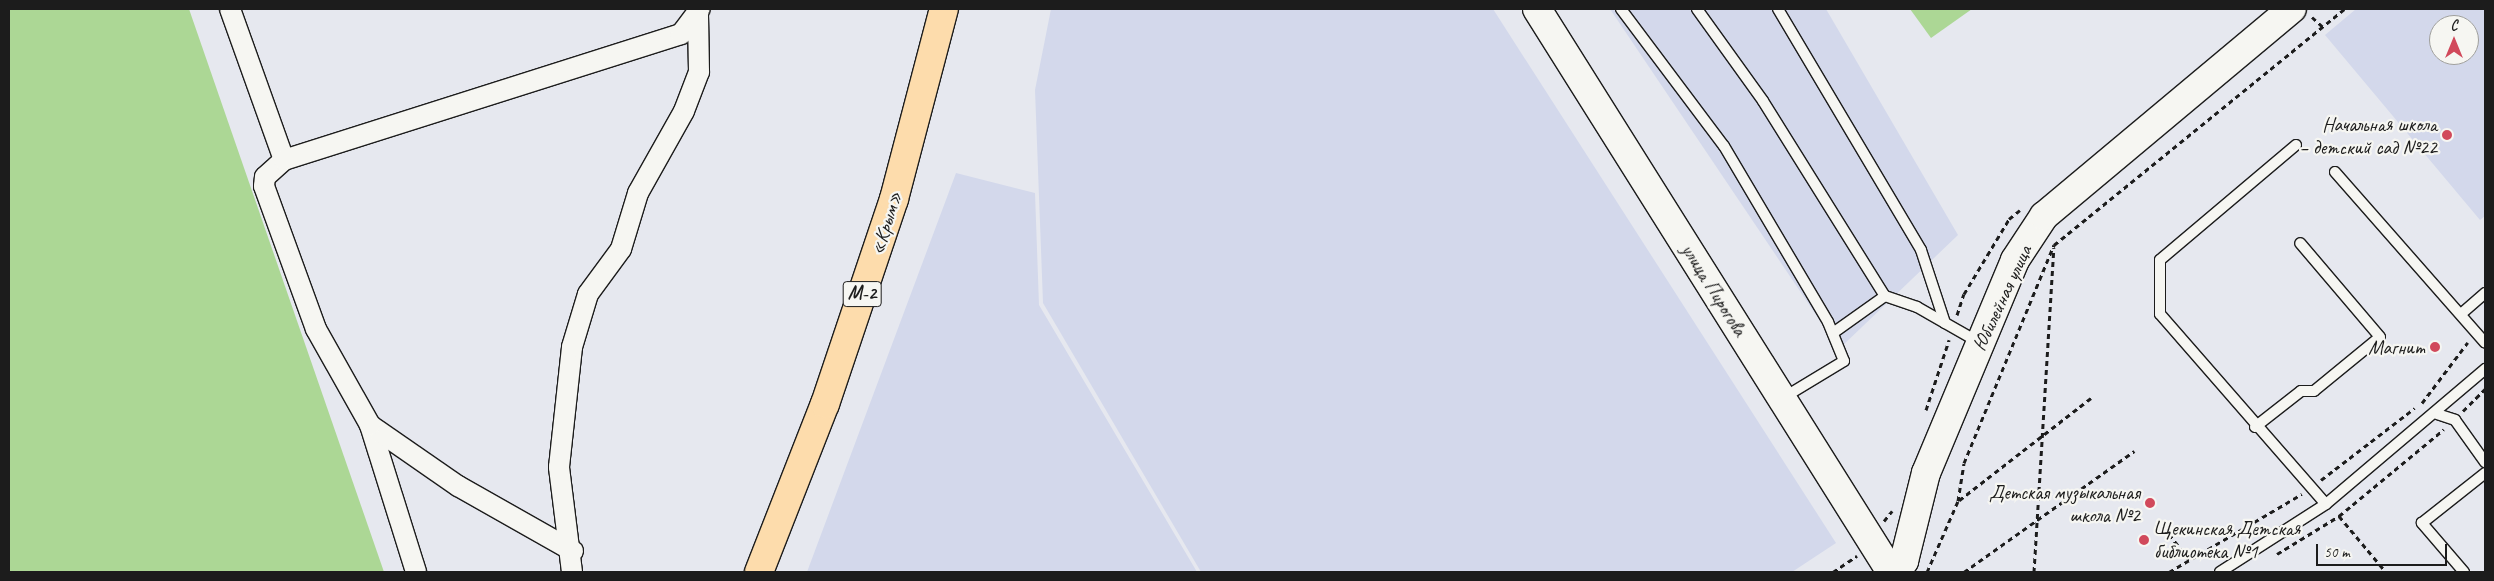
<!DOCTYPE html>
<meta charset="utf-8">
<style>
body{margin:0}
#map{position:relative;width:2494px;height:581px;overflow:hidden;background:#e6e8ef;font-family:Caveat,sans-serif}
div>[style]{position:absolute}
.built>*{inset:0;background:#d3d8eb}
.green>*{inset:0;background:#acd795}
.path>*{height:3px;margin-top:-1.5px;transform-origin:0;background:repeating-linear-gradient(90deg,#1c1c1c 0 5px,transparent 0 9px)}
.roads{filter:drop-shadow(1px 0 #1c1c1c) drop-shadow(-1px 0 #1c1c1c) drop-shadow(0 1px #1c1c1c) drop-shadow(0 -1px #1c1c1c)}
.lane>*{height:10px;margin:-5px;padding:0 5px;transform-origin:5px;border-radius:5px;background:#f6f6f2}
.street>*{height:20px;margin:-10px;padding:0 10px;transform-origin:10px;border-radius:10px;background:#f6f6f2}
.secondary>*{height:28px;margin:-14px;padding:0 14px;transform-origin:14px;border-radius:14px;background:#f6f6f2}
.highway>*{height:28px;margin:-14px;padding:0 14px;transform-origin:14px;border-radius:14px;background:#fddcac}
.dots>*{width:14px;height:14px;translate:-50% -50%;box-sizing:border-box;border:2px solid #f6f6f2;border-radius:50%}
span{translate:-50% -50%;white-space:nowrap;text-align:center;line-height:1.15;-webkit-text-stroke:4.5px #f6f6f2;paint-order:stroke}
.shield-label span{padding:1px 4px;background:#f6f6f2;border:1px solid;border-radius:4px;-webkit-text-stroke-width:0}
.shield-label{font-size:19px;color:#1c1c1c;font-weight:700}
.poi-label{font-size:20px;color:#1c1c1c}
.right{translate:-100% -50%;text-align:right}
.left{translate:0 -50%;text-align:left}
.street-label{font-size:20px;color:#1c1c1c}
.frame{position:absolute;inset:0;border:10px solid #1c1c1c;pointer-events:none}
.north{position:absolute;left:2429px;top:15px;width:50px;height:50px;box-sizing:border-box;background:#f6f6f2;border:1px solid #9f9f9c;border-radius:50%;rotate:0deg;font-size:14px;font-weight:700;line-height:20px;text-align:center;color:#1c1c1c}
.north::after{content:'';display:block;margin:auto;width:18px;height:22px;background:#d1495b;clip-path:polygon(50% 0,100% 100%,50% 72%,0 100%)}
.scale{position:absolute;left:2316px;top:544px;width:131px;height:22px;box-sizing:border-box;border:2px solid #1c1c1c;border-top:0;padding-left:6px;font-size:15px;line-height:18px;white-space:nowrap;color:#1c1c1c;-webkit-text-stroke:4px #f6f6f2;paint-order:stroke}
</style>
<div id="map">
<div class="built">
<i style="clip-path:polygon(1051px 9px,1493px 9px,1836px 543px,1792px 572px,1201px 572px,1043px 303px,1035px 90px)"></i>
<i style="clip-path:polygon(1610px 9px,1826px 9px,1958px 235px,1839px 349px)"></i>
<i style="clip-path:polygon(evenodd,2356px 9px,2485px 9px,2485px 216px,2480px 220px,2325px 35px,2356px 9px,2439px 25px,2469px 25px,2469px 55px,2439px 55px,2439px 25px)"></i>
<i style="clip-path:polygon(956px 173px,1035px 193px,1039px 305px,1197px 572px,807px 572px)"></i>
</div>
<div class="green">
<i style="clip-path:polygon(9px 9px,189px 9px,384px 572px,9px 572px)"></i>
<i style="clip-path:polygon(1910px 9px,1972px 9px,1931px 38px)"></i>
</div>
<div class="path">
<i style="left:2312px;top:17px;width:15px;rotate:42deg"></i>
<i style="left:1957px;top:315px;width:22px;rotate:-72deg"></i>
<i style="left:1964px;top:294px;width:87px;rotate:-59deg"></i>
<i style="left:2009px;top:219px;width:14px;rotate:-39deg"></i>
<i style="left:2091px;top:398px;width:168px;rotate:142.2deg"></i>
<i style="left:1958px;top:501px;width:38px;rotate:-81deg"></i>
<i style="left:1964px;top:463px;width:236px;rotate:-67.6deg"></i>
<i style="left:2054px;top:245px;width:374px;rotate:-39.1deg"></i>
<i style="left:2422px;top:403px;width:76px;rotate:-53deg"></i>
<i style="left:1926px;top:410px;width:74px;rotate:-71.8deg"></i>
<i style="left:2463px;top:411px;width:31px;rotate:-45deg"></i>
<i style="left:2321px;top:480px;width:118px;rotate:-37.5deg"></i>
<i style="left:2339px;top:516px;width:73px;rotate:50deg"></i>
<i style="left:1884px;top:521px;width:13px;rotate:-51deg"></i>
<i style="left:2169px;top:534px;width:33px;rotate:52deg"></i>
<i style="left:2277px;top:554px;width:73px;rotate:-31.5deg"></i>
<i style="left:2339px;top:516px;width:136px;rotate:-39.6deg"></i>
<i style="left:1833px;top:572px;width:29px;rotate:-34deg"></i>
<i style="left:1927px;top:572px;width:77px;rotate:-66.4deg"></i>
<i style="left:1964px;top:572px;width:209px;rotate:-35.4deg"></i>
<i style="left:2034px;top:572px;width:325px;rotate:-86.5deg"></i>
<i style="left:2169px;top:572px;width:154px;rotate:-30.4deg"></i>
</div>
<div class="roads">
<div class="lane">
<i style="left:1621px;top:9px;width:171px;rotate:53.1deg"></i>
<i style="left:1724px;top:146px;width:204px;rotate:59.4deg"></i>
<i style="left:1828px;top:322px;width:42px;rotate:67.7deg"></i>
<i style="left:1844px;top:361px;width:71px;rotate:148.8deg"></i>
<i style="left:1697px;top:9px;width:113px;rotate:54.3deg"></i>
<i style="left:1763px;top:101px;width:230px;rotate:58deg"></i>
<i style="left:1885px;top:296px;width:64px;rotate:144.6deg"></i>
<i style="left:1778px;top:9px;width:280px;rotate:59.3deg"></i>
<i style="left:1921px;top:250px;width:77px;rotate:71.8deg"></i>
<i style="left:2296px;top:145px;width:178px;rotate:139.8deg"></i>
<i style="left:2160px;top:260px;width:54px;rotate:90deg"></i>
<i style="left:2160px;top:314px;width:252px;rotate:48.9deg"></i>
<i style="left:2335px;top:172px;width:227px;rotate:48.7deg"></i>
<i style="left:1885px;top:296px;width:34px;rotate:19deg"></i>
<i style="left:1917px;top:307px;width:73px;rotate:29.7deg"></i>
<i style="left:2461px;top:314px;width:32px;rotate:-41deg"></i>
<i style="left:2437px;top:414px;width:19px;rotate:18deg"></i>
<i style="left:2455px;top:420px;width:52px;rotate:54.5deg"></i>
<i style="left:2255px;top:427px;width:58px;rotate:-38deg"></i>
<i style="left:2301px;top:391px;width:13px"></i>
<i style="left:2314px;top:391px;width:85px;rotate:-39.3deg"></i>
<i style="left:2380px;top:337px;width:123px;rotate:-130.4deg"></i>
<i style="left:2220px;top:572px;width:126px;rotate:-32.7deg"></i>
<i style="left:2326px;top:504px;width:209px;rotate:-40.3deg"></i>
<i style="left:2464px;top:572px;width:65px;rotate:-130.6deg"></i>
<i style="left:2422px;top:523px;width:80px;rotate:-38.4deg"></i>
</div>
<div class="street">
<i style="left:230px;top:9px;width:160px;rotate:70.3deg"></i>
<i style="left:370px;top:425px;width:154px;rotate:72.6deg"></i>
<i style="left:573px;top:551px;width:132px;rotate:-150.5deg"></i>
<i style="left:458px;top:486px;width:107px;rotate:-145.3deg"></i>
<i style="left:370px;top:425px;width:110px;rotate:-119.4deg"></i>
<i style="left:316px;top:329px;width:152px;rotate:-110deg"></i>
<i style="left:264px;top:186px;width:9px;rotate:-84deg"></i>
<i style="left:265px;top:177px;width:25px;rotate:-42deg"></i>
<i style="left:284px;top:160px;width:417px;rotate:-17.6deg"></i>
<i style="left:681px;top:34px;width:31px;rotate:-53deg"></i>
<i style="left:572px;top:572px;width:106px;rotate:-97.1deg"></i>
<i style="left:559px;top:467px;width:121px;rotate:-83.8deg"></i>
<i style="left:572px;top:347px;width:55px;rotate:-73.2deg"></i>
<i style="left:588px;top:294px;width:56px;rotate:-53.7deg"></i>
<i style="left:621px;top:249px;width:59px;rotate:-73.1deg"></i>
<i style="left:638px;top:193px;width:94px;rotate:-60.7deg"></i>
<i style="left:684px;top:111px;width:42px;rotate:-69deg"></i>
<i style="left:699px;top:72px;width:59px;rotate:-91deg"></i>
</div>
<div class="secondary">
<i style="left:1537px;top:9px;width:665px;rotate:57.84deg"></i>
<i style="left:1896px;top:572px;width:14px;rotate:-54deg"></i>
<i style="left:1904px;top:561px;width:91px;rotate:-76deg"></i>
<i style="left:1926px;top:473px;width:231px;rotate:-67.3deg"></i>
<i style="left:2015px;top:260px;width:53px;rotate:-56.6deg"></i>
<i style="left:2044px;top:216px;width:323px;rotate:-39.9deg"></i>
</div>
<div class="highway">
<i style="left:759px;top:572px;width:180px;rotate:-68.6deg"></i>
<i style="left:825px;top:404px;width:216px;rotate:-71.4deg"></i>
<i style="left:894px;top:199px;width:196px;rotate:-75.3deg"></i>
</div>
</div>
<div class="dots">
<i style="left:2447px;top:135px;background:#d1495b"></i>
<i style="left:2435px;top:347px;background:#d1495b"></i>
<i style="left:2150px;top:503px;background:#d1495b"></i>
<i style="left:2144px;top:540px;background:#d1495b"></i>
</div>
<div class="shield-label">
<span style="left:862px;top:294px">М-2</span>
</div>
<div class="poi-label">
<span class="right" style="left:2437px;top:136px">Начальная школа<br>– детский сад №22</span>
<span class="right" style="left:2425px;top:347px">Магнит</span>
<span class="right" style="left:2140px;top:504px">Детская музыкальная<br>школа №2</span>
<span class="left" style="left:2154px;top:540px">Щекинская Детская<br>библиотека №1</span>
</div>
<div class="street-label">
<span style="left:886px;top:223px;rotate:-72deg">«Крым»</span>
<span style="left:1714px;top:290px;rotate:58deg">улица Пирогова</span>
<span style="left:2002px;top:298px;rotate:-65deg">Юбилейная улица</span>
</div>
<div class="frame"></div>
<div class="north">С</div>
<div class="scale">50 m</div>
</div>
